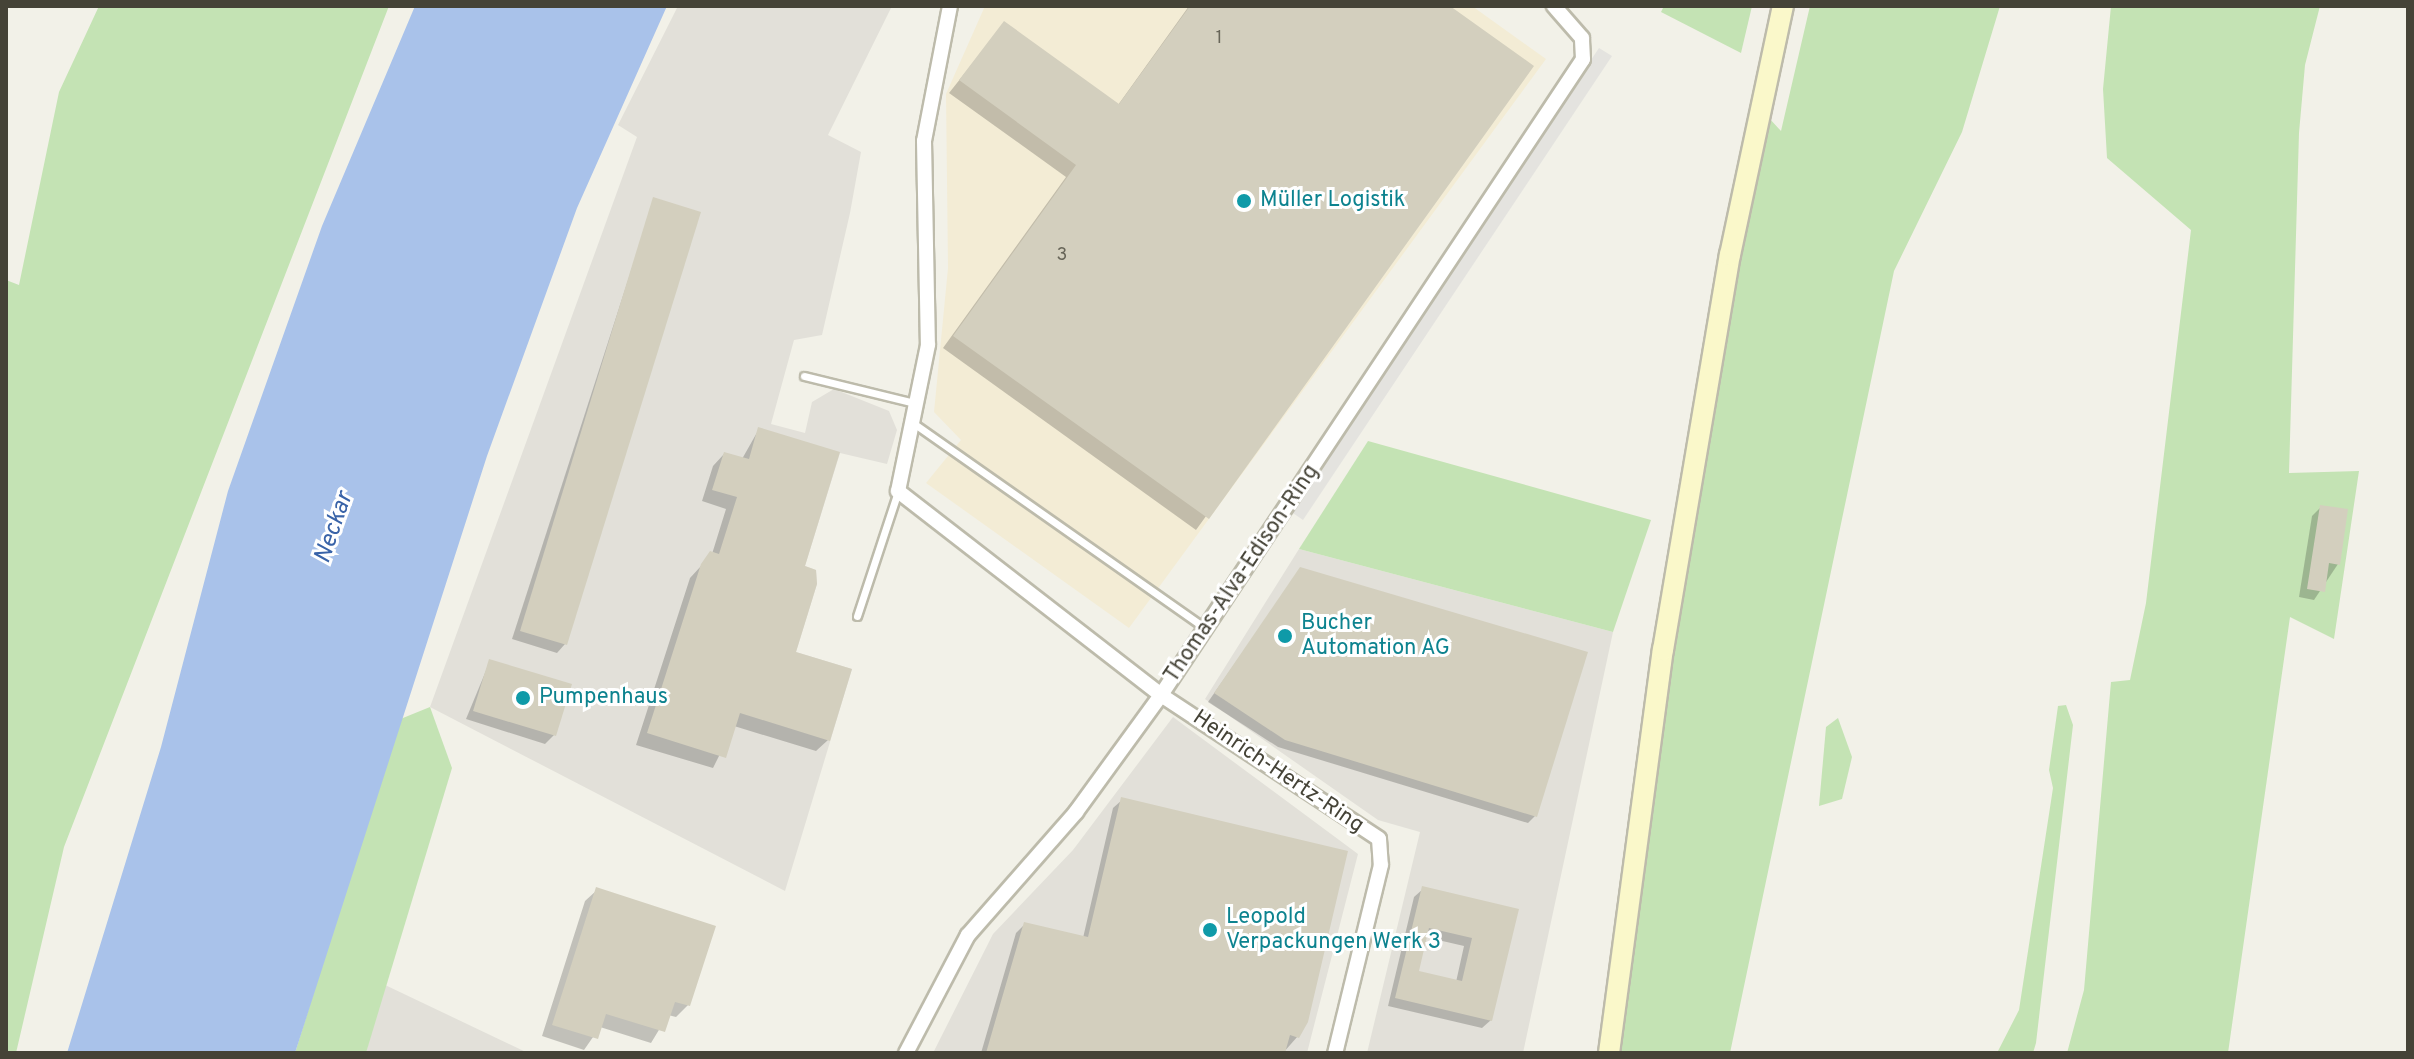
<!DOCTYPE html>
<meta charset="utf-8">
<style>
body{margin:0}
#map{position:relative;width:2414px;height:1059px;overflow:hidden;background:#f2f1e8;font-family:Overpass,sans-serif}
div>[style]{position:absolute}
.commercial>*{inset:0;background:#f3ecd5}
.industrial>*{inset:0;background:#e2e0d9}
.green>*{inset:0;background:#c4e3b4}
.parking>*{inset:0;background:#e4e3df}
.water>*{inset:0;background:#a9c2ea}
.shadow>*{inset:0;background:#0003}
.building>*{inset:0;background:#d3cfbe}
.roads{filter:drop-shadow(2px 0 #bdbbab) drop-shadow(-2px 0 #bdbbab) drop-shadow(0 2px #bdbbab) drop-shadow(0 -2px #bdbbab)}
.service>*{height:7px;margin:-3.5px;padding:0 3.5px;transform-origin:3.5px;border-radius:3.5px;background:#fff}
.minor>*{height:14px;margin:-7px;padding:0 7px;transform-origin:7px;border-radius:7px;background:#fff}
.secondary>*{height:20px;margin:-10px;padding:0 10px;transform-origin:10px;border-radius:10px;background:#faf8ca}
.dots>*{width:22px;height:22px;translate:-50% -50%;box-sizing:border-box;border:4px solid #fff;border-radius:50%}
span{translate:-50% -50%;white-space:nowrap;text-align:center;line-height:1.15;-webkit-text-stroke:6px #fff;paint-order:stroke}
.number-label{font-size:18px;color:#686659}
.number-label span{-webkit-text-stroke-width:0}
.culture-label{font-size:22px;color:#0d838f}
.left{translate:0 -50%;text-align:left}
.street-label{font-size:22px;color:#454337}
.water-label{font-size:24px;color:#3963a8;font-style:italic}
.frame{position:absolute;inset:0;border:8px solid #454337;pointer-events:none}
</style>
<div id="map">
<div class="commercial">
<i style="clip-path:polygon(985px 6px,1472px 6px,1546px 59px,1129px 628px,926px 483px,961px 440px,934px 412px,948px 268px,946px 94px)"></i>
</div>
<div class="industrial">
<i style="clip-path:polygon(678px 6px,892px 6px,828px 135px,861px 152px,850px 213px,822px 335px,794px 340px,771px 424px,805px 433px,812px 402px,834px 389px,889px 411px,897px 430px,887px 464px,840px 453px,805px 566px,816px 570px,817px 584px,796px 652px,852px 669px,785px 891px,430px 707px,637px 137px,618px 125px)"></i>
<i style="clip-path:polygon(1299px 549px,1613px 632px,1523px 1053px,1367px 1053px,1420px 832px,1378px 820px,1205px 699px)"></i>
<i style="clip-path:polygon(1173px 717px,1358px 854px,1307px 1053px,933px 1053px,993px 934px,1073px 850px)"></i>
<i style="clip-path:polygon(383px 984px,528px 1053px,366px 1053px)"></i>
</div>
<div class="green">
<i style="clip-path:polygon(99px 6px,389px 6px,64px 847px,16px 1053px,6px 1053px,6px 280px,19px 285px,59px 92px)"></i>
<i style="clip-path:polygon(1664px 6px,1752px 6px,1741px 53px,1661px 12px)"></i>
<i style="clip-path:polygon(1810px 6px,2000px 6px,1962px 132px,1894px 271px,1730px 1053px,1616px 1053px,1655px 753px,1737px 257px,1769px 118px,1781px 131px)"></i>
<i style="clip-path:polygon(2111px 6px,2320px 6px,2305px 65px,2299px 133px,2289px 473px,2359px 471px,2334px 639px,2290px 617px,2228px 1053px,2067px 1053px,2084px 990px,2111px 682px,2130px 680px,2146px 603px,2191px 230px,2107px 158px,2103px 89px)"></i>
<i style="clip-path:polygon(1368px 441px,1651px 520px,1613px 632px,1299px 549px)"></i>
<i style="clip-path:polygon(2066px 705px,2073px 725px,2036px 1043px,2033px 1053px,1997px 1053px,2019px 1010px,2053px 788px,2049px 770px,2058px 706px)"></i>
<i style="clip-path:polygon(430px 707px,452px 768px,366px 1053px,295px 1053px,398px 720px)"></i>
<i style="clip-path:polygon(1838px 718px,1852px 757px,1842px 799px,1819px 806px,1826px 727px)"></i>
</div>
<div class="parking">
<i style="clip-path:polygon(1599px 48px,1612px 56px,1303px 520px,1290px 511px)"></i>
</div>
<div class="water">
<i style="clip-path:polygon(415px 6px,667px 6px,577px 208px,487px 456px,295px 1053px,67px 1053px,161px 747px,228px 491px,322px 226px)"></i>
</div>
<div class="shadow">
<i style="clip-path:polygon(1189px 6px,1446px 6px,1531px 67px,1196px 530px,943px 348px,1066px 177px,949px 93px,1004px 24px,1118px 105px)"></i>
<i style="clip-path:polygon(654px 200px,565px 644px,557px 653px,512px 639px)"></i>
<i style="clip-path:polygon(759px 429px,802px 568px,794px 653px,828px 740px,816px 751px,734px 726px,713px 768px,636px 745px,690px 578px,712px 554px,726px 509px,702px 501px,713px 466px,724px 454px,742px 459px)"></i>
<i style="clip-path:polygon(2321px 507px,2338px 564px,2314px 600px,2299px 597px,2312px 516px)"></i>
<i style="clip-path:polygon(1301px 569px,1535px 816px,1528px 823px,1278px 747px,1208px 702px)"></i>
<i style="clip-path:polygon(490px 661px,554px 735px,545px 744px,466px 719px)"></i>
<i style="clip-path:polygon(1122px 800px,1298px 1036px,1283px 1053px,981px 1053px,1016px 933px,1025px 924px,1083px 938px,1113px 808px)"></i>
<i style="clip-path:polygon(evenodd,1423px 889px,1516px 911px,1491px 1020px,1482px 1028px,1388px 1006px,1414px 897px,1423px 889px,1425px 937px,1464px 946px,1456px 982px,1416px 972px,1425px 937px)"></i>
<i style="clip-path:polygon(597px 890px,688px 1005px,676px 1017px,668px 1015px,651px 1043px,600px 1027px,584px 1050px,542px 1036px,585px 901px)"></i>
</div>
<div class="building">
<i style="clip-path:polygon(1190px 6px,1450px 6px,1534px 66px,1209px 519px,953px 336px,1076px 165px,959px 80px,1004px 21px,1119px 104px)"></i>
<i style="clip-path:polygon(653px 197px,701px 212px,567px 645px,520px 631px)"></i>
<i style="clip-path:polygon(758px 427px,840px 452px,805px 566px,816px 570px,817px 584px,796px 652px,852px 669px,830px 741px,740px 713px,726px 758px,647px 733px,701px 564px,710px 551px,719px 554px,737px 497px,712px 490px,724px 452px,749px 459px)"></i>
<i style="clip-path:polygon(2320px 505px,2348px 509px,2340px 565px,2329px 563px,2325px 592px,2307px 589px)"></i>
<i style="clip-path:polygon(1300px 567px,1588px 652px,1537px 817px,1285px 740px,1214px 693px)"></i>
<i style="clip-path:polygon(489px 659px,572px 684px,556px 736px,473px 711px)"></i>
<i style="clip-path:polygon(1121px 797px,1348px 851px,1308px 1022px,1299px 1038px,1290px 1035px,1285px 1053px,986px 1053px,1024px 922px,1088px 937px)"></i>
<i style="clip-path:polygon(evenodd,1422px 886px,1519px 909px,1492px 1021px,1395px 998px,1422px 886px,1429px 928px,1472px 938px,1462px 981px,1419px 971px,1429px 928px)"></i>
<i style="clip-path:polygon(596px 887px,716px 926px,690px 1006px,675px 1002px,665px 1032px,606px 1014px,598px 1039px,552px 1025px)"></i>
</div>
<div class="roads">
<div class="service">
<i style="left:804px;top:376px;width:114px;rotate:13.7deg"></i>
<i style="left:916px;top:425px;width:353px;rotate:35.1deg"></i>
<i style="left:857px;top:616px;width:132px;rotate:-71.8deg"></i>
</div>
<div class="minor">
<i style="left:950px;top:6px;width:137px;rotate:100.9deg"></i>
<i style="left:924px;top:141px;width:204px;rotate:88.9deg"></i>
<i style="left:928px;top:345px;width:149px;rotate:101.6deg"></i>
<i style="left:898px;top:491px;width:333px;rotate:37.8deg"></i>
<i style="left:1161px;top:695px;width:261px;rotate:33.4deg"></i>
<i style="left:1379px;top:839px;width:26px;rotate:86deg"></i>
<i style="left:1381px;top:865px;width:194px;rotate:103.7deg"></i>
<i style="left:906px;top:1053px;width:133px;rotate:-62.3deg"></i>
<i style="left:968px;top:935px;width:164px;rotate:-48.7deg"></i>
<i style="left:1076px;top:812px;width:145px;rotate:-54deg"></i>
<i style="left:1161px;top:695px;width:763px;rotate:-56.43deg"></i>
<i style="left:1583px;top:59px;width:21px;rotate:-93deg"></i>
<i style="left:1582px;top:38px;width:43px;rotate:-131.2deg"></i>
</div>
<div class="secondary">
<i style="left:1609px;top:1053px;width:407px;rotate:-82.4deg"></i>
<i style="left:1663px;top:650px;width:401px;rotate:-80.4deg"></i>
<i style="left:1730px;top:255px;width:255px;rotate:-78deg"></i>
</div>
</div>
<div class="dots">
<i style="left:1244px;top:201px;background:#0f9aa8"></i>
<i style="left:1285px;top:636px;background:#0f9aa8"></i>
<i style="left:523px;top:698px;background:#0f9aa8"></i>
<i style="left:1210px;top:930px;background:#0f9aa8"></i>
</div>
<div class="number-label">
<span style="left:1219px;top:39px">1</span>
<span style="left:1062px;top:256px">3</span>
</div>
<div class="culture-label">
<span class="left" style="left:1260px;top:201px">Müller Logistik</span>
<span class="left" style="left:1301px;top:636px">Bucher<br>Automation AG</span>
<span class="left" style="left:539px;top:698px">Pumpenhaus</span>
<span class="left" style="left:1226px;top:930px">Leopold<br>Verpackungen Werk 3</span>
</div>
<div class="street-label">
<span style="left:1242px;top:574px;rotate:-56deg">Thomas-Alva-Edison-Ring</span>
<span style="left:1278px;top:772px;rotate:34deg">Heinrich-Hertz-Ring</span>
</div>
<div class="water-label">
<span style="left:335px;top:528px;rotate:-71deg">Neckar</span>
</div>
<div class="frame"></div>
</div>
